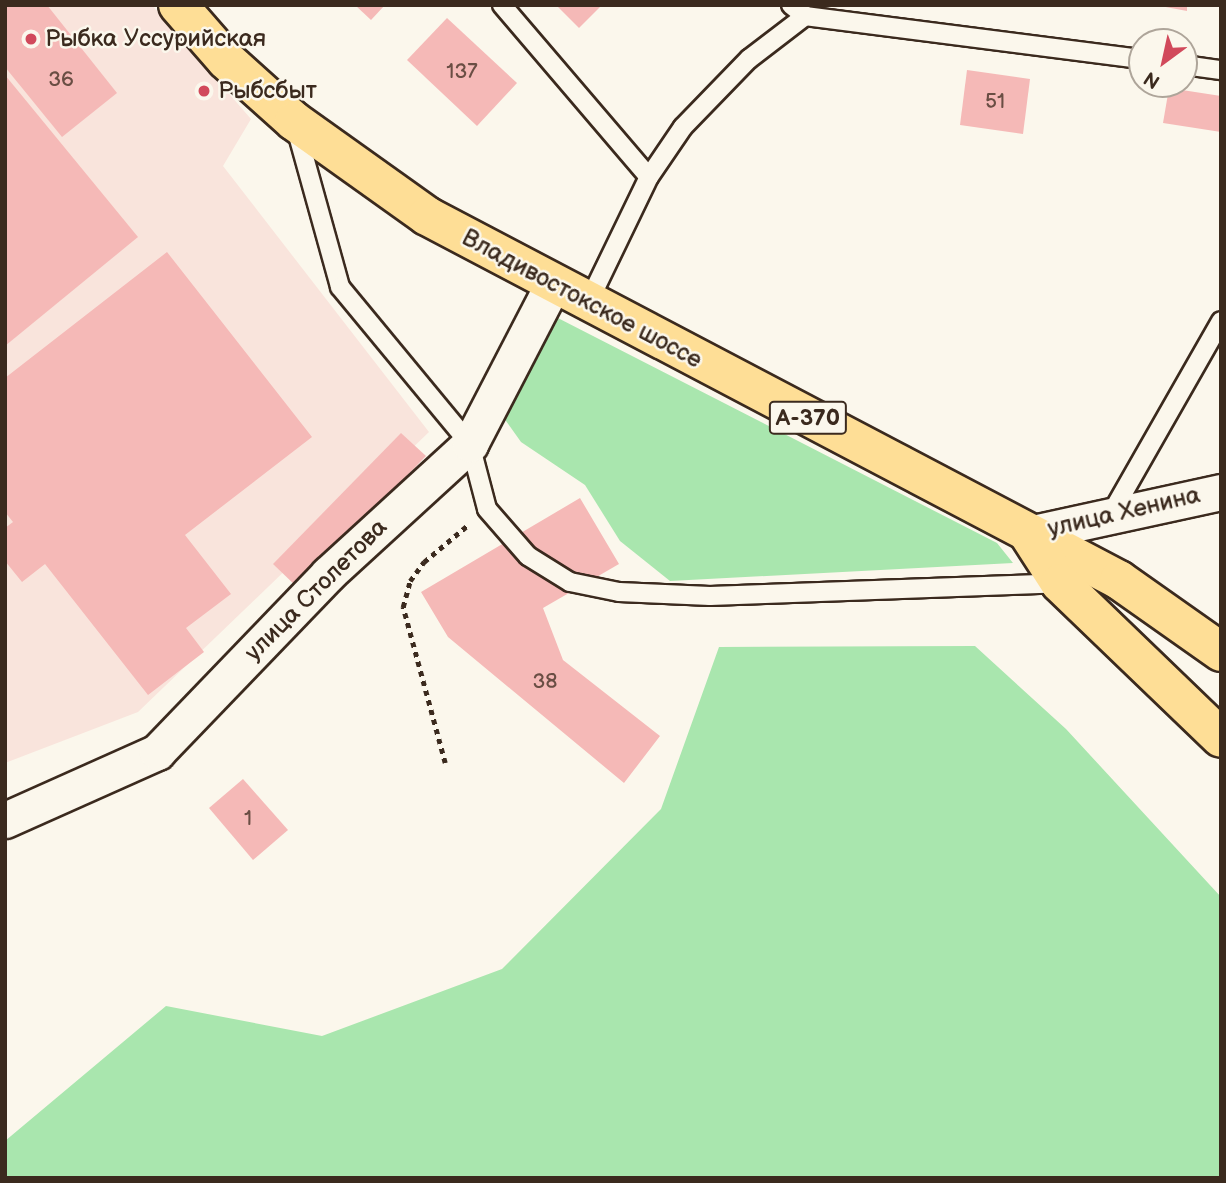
<!DOCTYPE html>
<meta charset="utf-8">
<style>
body{margin:0}
#map{position:relative;width:1226px;height:1183px;overflow:hidden;background:#fbf7ec;font-family:"Balsamiq Sans",sans-serif}
div>[style]{position:absolute}
.built>*{inset:0;background:#f9e4dc}
.green>*{inset:0;background:#a9e6ae}
.building>*{inset:0;background:#f5b9b7}
.path>*{height:4.5px;margin-top:-2.25px;transform-origin:0;background:repeating-linear-gradient(90deg,#3b2a1e 0 5px,transparent 0 10px)}
.roads{filter:drop-shadow(2px 0 #3b2a1e) drop-shadow(-2px 0 #3b2a1e) drop-shadow(0 2px #3b2a1e) drop-shadow(0 -2px #3b2a1e)}
.service>*{height:18px;margin:-9px;padding:0 9px;transform-origin:9px;border-radius:9px;background:#fbf7ec}
.minor>*{height:35px;margin:-17.5px;padding:0 17.5px;transform-origin:17.5px;border-radius:17.5px;background:#fbf7ec}
.trunk>*{height:38px;margin:-19px;padding:0 19px;transform-origin:19px;border-radius:19px;background:#fede96}
.dots>*{width:19px;height:19px;translate:-50% -50%;box-sizing:border-box;border:4px solid #fbf7ec;border-radius:50%}
span{translate:-50% -50%;white-space:nowrap;text-align:center;line-height:1.15;-webkit-text-stroke:5px #fbf7ec;paint-order:stroke}
.number-label{font-size:21px;color:#6a4e44}
.number-label span{-webkit-text-stroke-width:0}
.shield-label span{padding:2px 5px;background:#fbf7ec;border:2px solid;border-radius:5px;-webkit-text-stroke-width:0}
.shield-label{font-size:23px;color:#3b2a1e;font-weight:700}
.poi-label{font-size:24px;color:#3b2a1e}
.left{translate:0 -50%;text-align:left}
.street-label{font-size:24px;color:#3b2a1e}
.frame{position:absolute;inset:0;border:7px solid #3b2a1e;pointer-events:none}
.north{position:absolute;left:1128px;top:28px;width:70px;height:70px;box-sizing:border-box;background:#fbf7ec;border:2px solid #aea59a;border-radius:50%;rotate:213deg;font-size:19px;font-weight:700;line-height:28px;text-align:center;color:#3b2a1e}
.north::after{content:'';display:block;margin:auto;width:24px;height:32px;background:#d1495b;clip-path:polygon(50% 0,100% 100%,50% 72%,0 100%)}
</style>
<div id="map">
<div class="built">
<i style="clip-path:polygon(5px 5px,152px 5px,251px 119px,223px 166px,429px 432px,138px 712px,5px 763px)"></i>
</div>
<div class="green">
<i style="clip-path:polygon(552px 315px,997px 543px,1013px 563px,670px 581px,620px 541px,585px 485px,521px 442px,501px 414px)"></i>
<i style="clip-path:polygon(975px 646px,1066px 729px,1221px 897px,1221px 1178px,5px 1178px,5px 1141px,166px 1006px,322px 1036px,502px 969px,661px 809px,719px 647px)"></i>
</div>
<div class="building">
<i style="clip-path:polygon(5px 5px,47px 5px,117px 93px,62px 137px,5px 67px)"></i>
<i style="clip-path:polygon(355px 5px,385px 5px,371px 20px)"></i>
<i style="clip-path:polygon(556px 5px,602px 5px,579px 28px)"></i>
<i style="clip-path:polygon(1155px 5px,1187px 5px,1187px 11px)"></i>
<i style="clip-path:polygon(447px 18px,517px 83px,477px 126px,407px 60px)"></i>
<i style="clip-path:polygon(967px 70px,1030px 79px,1023px 134px,960px 125px)"></i>
<i style="clip-path:polygon(5px 75px,138px 237px,5px 346px)"></i>
<i style="clip-path:polygon(1169px 88px,1221px 96px,1221px 132px,1163px 123px)"></i>
<i style="clip-path:polygon(167px 252px,312px 437px,185px 535px,231px 594px,186px 628px,204px 652px,148px 695px,45px 564px,22px 582px,5px 561px,5px 528px,13px 522px,5px 512px,5px 378px)"></i>
<i style="clip-path:polygon(401px 433px,426px 456px,298px 588px,273px 564px)"></i>
<i style="clip-path:polygon(580px 498px,619px 564px,543px 608px,563px 660px,660px 736px,624px 783px,448px 637px,421px 592px)"></i>
<i style="clip-path:polygon(243px 779px,288px 830px,253px 860px,209px 808px)"></i>
</div>
<div class="path">
<i style="left:445px;top:763px;width:162px;rotate:-105.1deg"></i>
<i style="left:403px;top:607px;width:27px;rotate:-75deg"></i>
<i style="left:410px;top:581px;width:24px;rotate:-54deg"></i>
<i style="left:424px;top:562px;width:57px;rotate:-40.1deg"></i>
</div>
<div class="roads">
<div class="service">
<i style="left:502px;top:5px;width:226px;rotate:49.5deg"></i>
<i style="left:791px;top:5px;width:18px;rotate:38deg"></i>
<i style="left:805px;top:16px;width:340px;rotate:7.3deg"></i>
<i style="left:1184px;top:65px;width:37px;rotate:8deg"></i>
<i style="left:296px;top:128px;width:165px;rotate:74.5deg"></i>
<i style="left:340px;top:287px;width:204px;rotate:50.4deg"></i>
<i style="left:470px;top:444px;width:67px;rotate:75.3deg"></i>
<i style="left:487px;top:509px;width:62px;rotate:48.9deg"></i>
<i style="left:528px;top:556px;width:49px;rotate:31.8deg"></i>
<i style="left:570px;top:582px;width:50px;rotate:11.5deg"></i>
<i style="left:619px;top:592px;width:91px;rotate:2.5deg"></i>
<i style="left:710px;top:596px;width:350px;rotate:-2.1deg"></i>
<i style="left:588px;top:303px;width:140px;rotate:-64.2deg"></i>
<i style="left:649px;top:177px;width:60px;rotate:-55.8deg"></i>
<i style="left:683px;top:127px;width:95px;rotate:-45.9deg"></i>
<i style="left:749px;top:59px;width:71px;rotate:-37.5deg"></i>
<i style="left:1111px;top:514px;width:222px;rotate:-60.3deg"></i>
</div>
<div class="minor">
<i style="left:1028px;top:534px;width:198px;rotate:-12.3deg"></i>
<i style="left:5px;top:820px;width:167px;rotate:-24.1deg"></i>
<i style="left:157px;top:752px;width:247px;rotate:-46.1deg"></i>
<i style="left:328px;top:574px;width:193px;rotate:-42.5deg"></i>
<i style="left:470px;top:444px;width:180px;rotate:-62.6deg"></i>
</div>
<div class="trunk">
<i style="left:178px;top:5px;width:73px;rotate:48.9deg"></i>
<i style="left:226px;top:60px;width:91px;rotate:41.9deg"></i>
<i style="left:294px;top:121px;width:163px;rotate:35.5deg"></i>
<i style="left:427px;top:216px;width:782px;rotate:27.74deg"></i>
<i style="left:1119px;top:580px;width:125px;rotate:35.2deg"></i>
<i style="left:1029px;top:535px;width:57px;rotate:57.1deg"></i>
<i style="left:1060px;top:583px;width:223px;rotate:43.9deg"></i>
</div>
</div>
<div class="dots">
<i style="left:31px;top:39px;background:#d1495b"></i>
<i style="left:204px;top:91px;background:#d1495b"></i>
</div>
<div class="number-label">
<span style="left:462px;top:72px">137</span>
<span style="left:61px;top:80px">36</span>
<span style="left:995px;top:102px">51</span>
<span style="left:545px;top:682px">38</span>
<span style="left:248px;top:819px">1</span>
</div>
<div class="shield-label">
<span style="left:808px;top:418px">А-370</span>
</div>
<div class="poi-label">
<span class="left" style="left:45px;top:39px">Рыбка Уссурийская</span>
<span class="left" style="left:218px;top:91px">Рыбсбыт</span>
</div>
<div class="street-label">
<span style="left:582px;top:299px;rotate:28deg">Владивостокское шоссе</span>
<span style="left:1124px;top:512px;rotate:-13deg">улица Хенина</span>
<span style="left:316px;top:590px;rotate:-45deg">улица Столетова</span>
</div>
<div class="frame"></div>
<div class="north">N</div>
</div>
